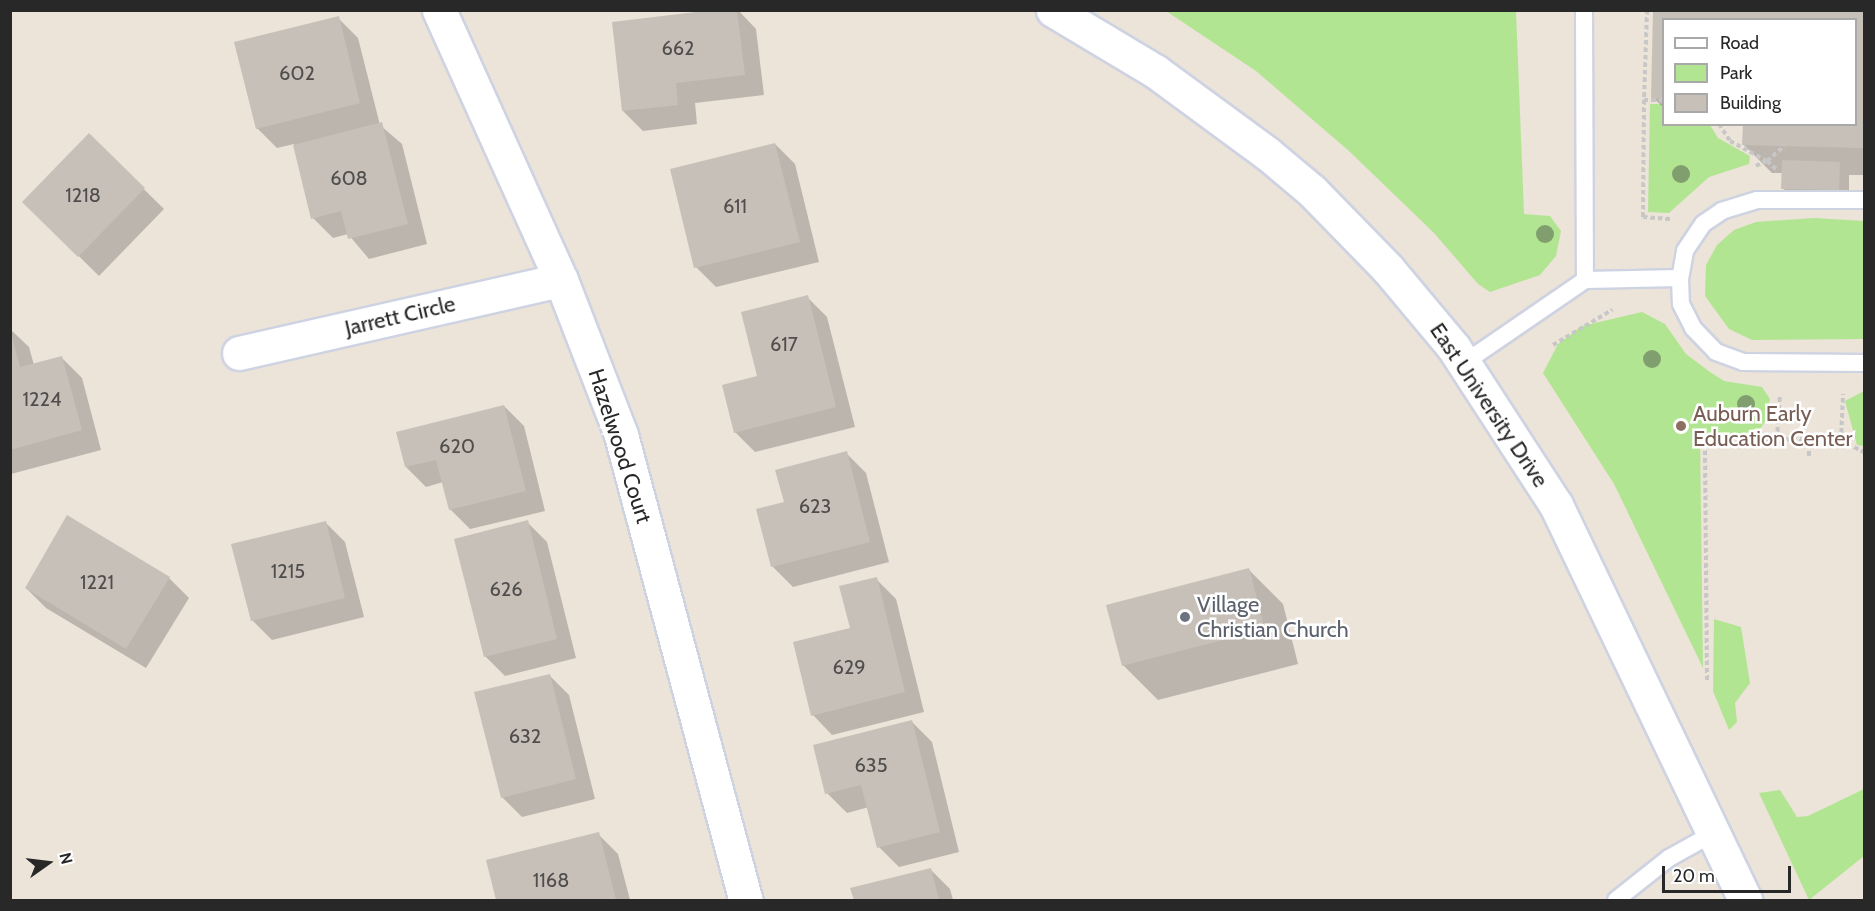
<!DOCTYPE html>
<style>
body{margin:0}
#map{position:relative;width:1875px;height:911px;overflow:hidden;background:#ece3d9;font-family:Cabin,sans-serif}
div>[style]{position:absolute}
.green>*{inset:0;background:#b2e592}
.shadow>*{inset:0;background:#0003}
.building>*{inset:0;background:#c7c0b9}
.path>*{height:4px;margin-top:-2px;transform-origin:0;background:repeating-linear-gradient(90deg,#c7c7c7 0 4.5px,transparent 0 7.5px)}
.roads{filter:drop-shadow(2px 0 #ced3e2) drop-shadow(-2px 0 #ced3e2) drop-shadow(0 2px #ced3e2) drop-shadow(0 -2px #ced3e2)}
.lane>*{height:16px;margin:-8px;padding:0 8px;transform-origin:8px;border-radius:8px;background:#fff}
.street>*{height:33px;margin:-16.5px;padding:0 16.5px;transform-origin:16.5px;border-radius:16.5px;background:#fff}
.secondary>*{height:33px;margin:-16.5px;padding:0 16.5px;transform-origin:16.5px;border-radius:16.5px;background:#fff}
.trees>*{width:18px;height:18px;margin:-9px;border-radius:50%;background:#819f6e}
.dots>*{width:16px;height:16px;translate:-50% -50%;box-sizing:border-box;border:3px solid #fff;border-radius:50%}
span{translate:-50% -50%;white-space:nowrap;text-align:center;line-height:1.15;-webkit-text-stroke:5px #fff;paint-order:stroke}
.number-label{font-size:20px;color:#504e4c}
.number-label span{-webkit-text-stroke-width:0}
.street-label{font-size:22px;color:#282828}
.education-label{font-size:22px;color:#785e54}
.left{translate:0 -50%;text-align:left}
.worship-label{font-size:22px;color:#5b616d}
.frame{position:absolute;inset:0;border:12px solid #282828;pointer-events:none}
.legend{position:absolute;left:1662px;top:18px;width:195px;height:108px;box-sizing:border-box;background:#fff;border:2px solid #a9a9a9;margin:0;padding:8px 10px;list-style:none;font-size:18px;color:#282828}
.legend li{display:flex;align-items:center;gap:12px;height:30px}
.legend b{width:30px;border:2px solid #a9a9a9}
.north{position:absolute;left:18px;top:833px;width:60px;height:60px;-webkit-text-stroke:4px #fff;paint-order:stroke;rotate:76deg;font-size:16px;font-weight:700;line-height:24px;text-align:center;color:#282828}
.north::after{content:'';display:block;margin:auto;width:21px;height:27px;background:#282828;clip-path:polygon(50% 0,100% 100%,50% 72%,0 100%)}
.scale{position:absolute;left:1662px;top:866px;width:129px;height:27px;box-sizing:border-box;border:3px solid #282828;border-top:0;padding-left:8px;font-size:18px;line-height:21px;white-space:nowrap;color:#282828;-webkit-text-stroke:4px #fff;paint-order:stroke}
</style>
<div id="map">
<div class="green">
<i style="clip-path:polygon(1166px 11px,1516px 11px,1524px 214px,1550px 216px,1561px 231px,1556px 256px,1540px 275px,1490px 292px,1478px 284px,1434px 233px,1349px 151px,1256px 71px)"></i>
<i style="clip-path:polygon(1650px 104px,1663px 104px,1664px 124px,1710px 125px,1718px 138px,1750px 156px,1749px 164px,1709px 177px,1669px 213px,1648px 212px)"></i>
<i style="clip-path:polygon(1814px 218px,1864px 221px,1864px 339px,1752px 340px,1729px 329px,1705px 296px,1706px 265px,1717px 245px,1734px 230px,1756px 222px)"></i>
<i style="clip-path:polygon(1642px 312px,1665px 324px,1686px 354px,1710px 372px,1724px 381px,1762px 387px,1770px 399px,1766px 420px,1757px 434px,1700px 435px,1703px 668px,1614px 484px,1543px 373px,1558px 344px,1582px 326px)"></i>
<i style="clip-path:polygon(1864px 391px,1864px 446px,1857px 445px,1845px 401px)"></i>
<i style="clip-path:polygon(1714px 619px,1741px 627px,1750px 683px,1735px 703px,1737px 722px,1729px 730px,1713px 691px)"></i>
<i style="clip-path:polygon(1864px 789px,1864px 856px,1809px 900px,1759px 793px,1780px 790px,1797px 817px,1808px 816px)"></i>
</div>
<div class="shadow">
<i style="clip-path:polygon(726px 10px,738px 10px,756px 29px,764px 95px,695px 103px,697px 124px,643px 131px,623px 111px)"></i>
<i style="clip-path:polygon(1654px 10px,1864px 10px,1864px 175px,1849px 175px,1849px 199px,1793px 199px,1783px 188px,1783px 173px,1772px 173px,1744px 145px,1744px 125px,1680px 124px,1856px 124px,1856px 20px,1664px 20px,1664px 108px,1653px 98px)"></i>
<i style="clip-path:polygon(338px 18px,358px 38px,380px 125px,402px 144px,427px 244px,369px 259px,348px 234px,333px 238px,313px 218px,294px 144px,277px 148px,257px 128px)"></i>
<i style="clip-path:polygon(89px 135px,164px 209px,99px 276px,24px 202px)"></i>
<i style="clip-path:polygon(775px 144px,795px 164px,819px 262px,716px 287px,696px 267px)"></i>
<i style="clip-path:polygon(807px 297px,827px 317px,855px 427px,755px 452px,735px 432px,758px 377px)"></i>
<i style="clip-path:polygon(10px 329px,29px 347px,34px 365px,62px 358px,82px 378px,101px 450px,11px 474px)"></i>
<i style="clip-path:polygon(504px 406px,524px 426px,545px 511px,470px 529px,450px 509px,443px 482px,426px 487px,406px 467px)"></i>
<i style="clip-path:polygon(846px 453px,866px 473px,889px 562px,793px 587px,773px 567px,785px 503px)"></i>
<i style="clip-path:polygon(325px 522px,345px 542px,364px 617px,272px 640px,252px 620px)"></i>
<i style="clip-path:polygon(527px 522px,547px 542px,576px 658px,505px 676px,485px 656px)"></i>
<i style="clip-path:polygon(1248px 569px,1283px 604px,1298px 664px,1158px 700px,1123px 665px)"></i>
<i style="clip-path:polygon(169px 578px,189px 598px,146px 668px,46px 608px,26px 588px)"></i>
<i style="clip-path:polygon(876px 579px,896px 599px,924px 712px,832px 735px,813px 715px)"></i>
<i style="clip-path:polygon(549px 675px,569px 695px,595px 799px,522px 817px,502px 797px)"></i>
<i style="clip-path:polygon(912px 722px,932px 742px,959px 852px,899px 867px,879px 847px,869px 807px,847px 813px,827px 793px)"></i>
<i style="clip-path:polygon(598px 834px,618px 854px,630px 900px,498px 900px,488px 861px)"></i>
<i style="clip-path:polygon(930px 869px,950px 889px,953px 900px,855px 900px,852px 889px)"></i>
</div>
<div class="building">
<i style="clip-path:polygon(713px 10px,737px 10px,745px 75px,676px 83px,678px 105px,622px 111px,612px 22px)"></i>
<i style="clip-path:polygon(1653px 10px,1864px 10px,1864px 148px,1742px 145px,1743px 124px,1856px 124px,1856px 20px,1664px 20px,1664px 98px,1651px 98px)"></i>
<i style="clip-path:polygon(339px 16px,360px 103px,256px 129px,234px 42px)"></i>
<i style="clip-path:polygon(382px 122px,408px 224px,348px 239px,341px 211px,311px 219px,293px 145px)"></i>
<i style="clip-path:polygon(89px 133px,145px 188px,78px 257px,22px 202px)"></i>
<i style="clip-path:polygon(775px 143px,800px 242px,694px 268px,670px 169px)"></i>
<i style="clip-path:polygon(1782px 160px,1840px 162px,1839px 190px,1781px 189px)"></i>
<i style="clip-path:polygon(808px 295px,836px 407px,734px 433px,722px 385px,757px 376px,741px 312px)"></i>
<i style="clip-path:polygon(11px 333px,20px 367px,62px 356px,82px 430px,10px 450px)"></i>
<i style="clip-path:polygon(504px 405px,526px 491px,449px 510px,436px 460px,405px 467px,396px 432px)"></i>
<i style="clip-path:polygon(847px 451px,870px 542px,771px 567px,756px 509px,784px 502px,775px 470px)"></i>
<i style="clip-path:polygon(67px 515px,170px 577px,126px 649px,25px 588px)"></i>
<i style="clip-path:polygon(528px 520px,557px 639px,484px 657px,454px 539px)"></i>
<i style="clip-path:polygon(326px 521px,345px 598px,251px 621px,231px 544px)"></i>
<i style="clip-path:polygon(1249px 568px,1265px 629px,1122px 666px,1106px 605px)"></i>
<i style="clip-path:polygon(877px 577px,905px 692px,811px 716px,793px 642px,850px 628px,839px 586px)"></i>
<i style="clip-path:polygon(550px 674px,576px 779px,501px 798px,474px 692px)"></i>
<i style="clip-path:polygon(912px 720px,940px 832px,877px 848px,861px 785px,825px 794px,813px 745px)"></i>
<i style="clip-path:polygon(599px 832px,616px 900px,496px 900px,486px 860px)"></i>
<i style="clip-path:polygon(931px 868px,939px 900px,854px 900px,850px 888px)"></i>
</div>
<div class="path">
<i style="left:1647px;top:10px;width:90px;rotate:91.9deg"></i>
<i style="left:1644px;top:100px;width:20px"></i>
<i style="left:1644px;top:100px;width:117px;rotate:90.5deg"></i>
<i style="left:1643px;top:217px;width:27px;rotate:4deg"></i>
<i style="left:1719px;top:124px;width:20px;rotate:57deg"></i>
<i style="left:1730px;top:141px;width:42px;rotate:28.4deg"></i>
<i style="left:1767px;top:161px;width:15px;rotate:157deg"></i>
<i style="left:1776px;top:169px;width:12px;rotate:-138deg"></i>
<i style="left:1767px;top:161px;width:23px;rotate:-41deg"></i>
<i style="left:1553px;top:345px;width:69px;rotate:-30.7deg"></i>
<i style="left:1777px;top:439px;width:64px;rotate:0.9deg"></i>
<i style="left:1841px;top:440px;width:46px;rotate:-87.5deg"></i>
<i style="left:1841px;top:440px;width:26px;rotate:28deg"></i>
<i style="left:1809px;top:456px;width:17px;rotate:-90deg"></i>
<i style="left:1707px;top:680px;width:234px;rotate:-90.5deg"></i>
<i style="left:1705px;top:446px;width:72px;rotate:-5.6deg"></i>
<i style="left:1777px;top:439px;width:45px;rotate:-86.2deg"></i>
</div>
<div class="roads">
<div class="lane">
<i style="left:1584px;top:10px;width:270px;rotate:89.8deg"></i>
<i style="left:1864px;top:200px;width:107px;rotate:180deg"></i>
<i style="left:1757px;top:200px;width:37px;rotate:163deg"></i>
<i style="left:1722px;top:211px;width:23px;rotate:146deg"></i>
<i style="left:1703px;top:224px;width:32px;rotate:124deg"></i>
<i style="left:1685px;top:251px;width:27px;rotate:100deg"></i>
<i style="left:1680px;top:278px;width:26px;rotate:88deg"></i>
<i style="left:1681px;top:304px;width:27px;rotate:63deg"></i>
<i style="left:1693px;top:328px;width:33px;rotate:46deg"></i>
<i style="left:1716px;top:352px;width:29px;rotate:20deg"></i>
<i style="left:1743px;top:362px;width:121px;rotate:0.5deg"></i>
<i style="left:1464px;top:363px;width:147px;rotate:-34.4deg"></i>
<i style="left:1585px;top:280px;width:95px;rotate:-1.2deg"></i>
<i style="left:1616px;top:900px;width:68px;rotate:-38.4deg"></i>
<i style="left:1669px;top:858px;width:51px;rotate:-29.1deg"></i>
</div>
<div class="street">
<i style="left:439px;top:10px;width:296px;rotate:65.7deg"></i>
<i style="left:561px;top:280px;width:166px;rotate:68.8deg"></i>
<i style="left:621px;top:435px;width:482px;rotate:75deg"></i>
<i style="left:239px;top:353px;width:330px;rotate:-12.8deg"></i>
</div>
<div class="secondary">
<i style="left:1053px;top:10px;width:119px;rotate:30.9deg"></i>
<i style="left:1155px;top:71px;width:140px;rotate:36.3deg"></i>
<i style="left:1268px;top:154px;width:57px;rotate:40.1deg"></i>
<i style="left:1312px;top:191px;width:109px;rotate:45.7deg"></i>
<i style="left:1388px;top:269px;width:103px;rotate:50.1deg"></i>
<i style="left:1454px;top:348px;width:187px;rotate:57deg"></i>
<i style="left:1556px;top:505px;width:438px;rotate:64.4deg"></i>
</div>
</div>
<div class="trees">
<i style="left:1681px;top:174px"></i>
<i style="left:1545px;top:234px"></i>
<i style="left:1652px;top:359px"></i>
<i style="left:1746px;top:404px"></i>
</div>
<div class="dots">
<i style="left:1681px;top:426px;background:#8d6e63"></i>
<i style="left:1185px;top:617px;background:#6b7280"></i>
</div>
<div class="number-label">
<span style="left:678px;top:48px">662</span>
<span style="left:297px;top:73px">602</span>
<span style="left:349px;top:178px">608</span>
<span style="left:83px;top:195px">1218</span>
<span style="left:735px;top:206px">611</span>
<span style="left:784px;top:344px">617</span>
<span style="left:42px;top:399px">1224</span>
<span style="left:457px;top:446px">620</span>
<span style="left:815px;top:506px">623</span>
<span style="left:288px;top:571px">1215</span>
<span style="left:97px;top:582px">1221</span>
<span style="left:506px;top:589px">626</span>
<span style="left:849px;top:667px">629</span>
<span style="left:525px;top:736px">632</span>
<span style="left:871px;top:765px">635</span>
<span style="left:551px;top:880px">1168</span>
</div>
<div class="street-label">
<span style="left:400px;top:316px;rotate:-13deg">Jarrett Circle</span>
<span style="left:1489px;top:405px;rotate:56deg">East University Drive</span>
<span style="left:620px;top:446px;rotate:72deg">Hazelwood Court</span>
</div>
<div class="education-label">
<span class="left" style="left:1693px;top:426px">Auburn Early<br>Education Center</span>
</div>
<div class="worship-label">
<span class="left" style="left:1197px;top:617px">Village<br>Christian Church</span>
</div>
<div class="frame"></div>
<ul class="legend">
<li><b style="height:8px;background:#fff"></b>Road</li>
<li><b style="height:16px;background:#b2e592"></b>Park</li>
<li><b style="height:16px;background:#c7c0b9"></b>Building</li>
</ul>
<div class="north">N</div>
<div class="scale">20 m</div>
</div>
